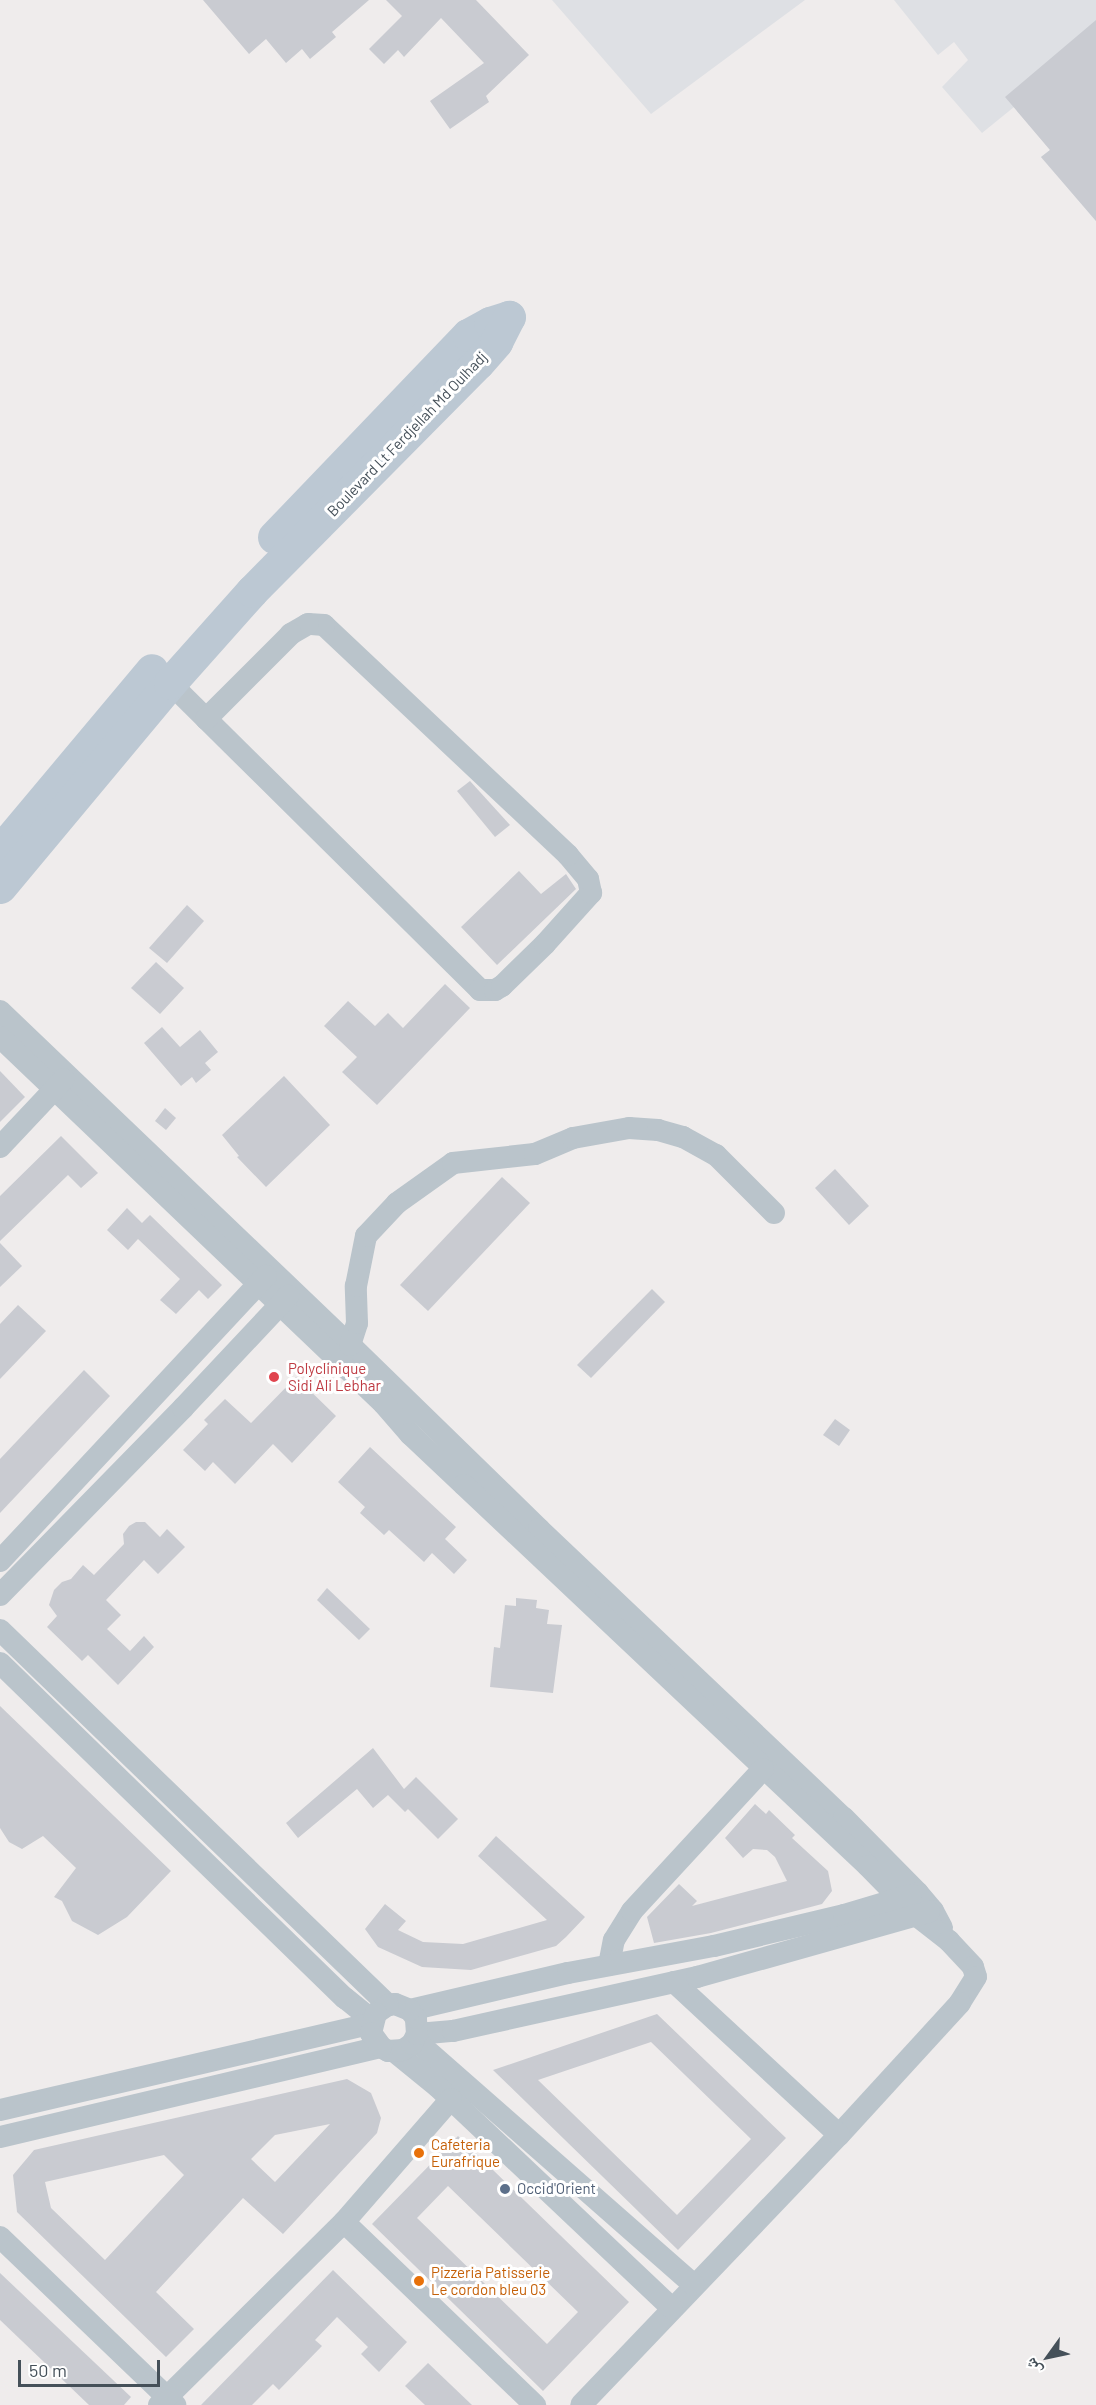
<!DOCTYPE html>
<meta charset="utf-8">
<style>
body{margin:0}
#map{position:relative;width:1096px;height:2405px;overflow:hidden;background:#efecec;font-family:Barlow,"Noto Naskh Arabic",sans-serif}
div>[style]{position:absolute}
.airport>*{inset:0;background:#dee0e4}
.building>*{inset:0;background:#c9cbd1}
.street>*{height:22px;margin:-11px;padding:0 11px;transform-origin:11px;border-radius:11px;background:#bac4cb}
.secondary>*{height:33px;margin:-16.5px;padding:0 16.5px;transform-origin:16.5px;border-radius:16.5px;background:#bcc8d3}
.dots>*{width:16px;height:16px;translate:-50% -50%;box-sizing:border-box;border:3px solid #fff;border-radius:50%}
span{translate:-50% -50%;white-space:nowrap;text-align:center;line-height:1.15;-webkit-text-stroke:6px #fff;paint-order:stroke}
.street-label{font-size:15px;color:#455059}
.health-label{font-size:15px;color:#be3a42}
.left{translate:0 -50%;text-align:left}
.food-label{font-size:15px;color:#c56008}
.service-label{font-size:15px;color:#4e5e75}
.north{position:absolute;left:1018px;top:2327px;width:60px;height:60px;-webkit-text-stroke:4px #fff;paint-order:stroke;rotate:237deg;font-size:16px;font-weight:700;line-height:24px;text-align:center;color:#455059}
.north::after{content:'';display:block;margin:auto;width:21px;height:27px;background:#455059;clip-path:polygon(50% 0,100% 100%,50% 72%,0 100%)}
.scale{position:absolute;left:18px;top:2360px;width:142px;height:27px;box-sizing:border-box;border:3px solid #455059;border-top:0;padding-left:8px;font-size:18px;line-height:21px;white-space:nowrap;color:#455059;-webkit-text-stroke:4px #fff;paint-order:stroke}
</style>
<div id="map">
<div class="airport">
<i style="clip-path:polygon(552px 0,805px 0,651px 114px)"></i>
<i style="clip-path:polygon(894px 0,1096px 0,1096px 221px,1041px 157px,1050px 150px,1014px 107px,982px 133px,942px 87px,968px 60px,954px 42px,938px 55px)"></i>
</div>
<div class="building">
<i style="clip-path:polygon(203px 0,369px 0,332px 32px,336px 37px,310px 59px,302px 49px,286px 63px,266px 39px,249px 54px)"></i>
<i style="clip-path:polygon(386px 0,476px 0,529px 55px,486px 96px,489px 102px,450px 129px,430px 101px,484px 63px,441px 18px,404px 57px,398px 50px,384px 64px,369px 49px,402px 16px)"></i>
<i style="clip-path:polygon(1096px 20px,1096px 221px,1041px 157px,1050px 150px,1005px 97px)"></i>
<i style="clip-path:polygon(470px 781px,510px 825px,495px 837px,457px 791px)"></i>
<i style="clip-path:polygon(519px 871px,541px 894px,566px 874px,576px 889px,497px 965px,461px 927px)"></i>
<i style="clip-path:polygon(187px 905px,204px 921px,167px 963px,149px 948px)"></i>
<i style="clip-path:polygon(156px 962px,184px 988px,160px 1014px,131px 988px)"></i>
<i style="clip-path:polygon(445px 984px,470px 1008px,377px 1105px,342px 1072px,357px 1057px,324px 1026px,348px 1001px,375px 1026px,388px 1013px,403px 1028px)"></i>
<i style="clip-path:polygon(162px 1027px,180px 1047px,200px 1030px,218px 1052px,205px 1063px,211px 1070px,196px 1083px,192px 1077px,181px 1086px,144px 1043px)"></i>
<i style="clip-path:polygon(0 1071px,25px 1097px,0 1122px)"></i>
<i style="clip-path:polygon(284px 1076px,330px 1125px,266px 1187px,237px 1157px,239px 1156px,222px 1135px)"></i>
<i style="clip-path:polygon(165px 1108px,176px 1118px,166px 1130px,155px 1121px)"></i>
<i style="clip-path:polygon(61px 1136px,98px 1173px,81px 1188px,68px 1175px,0 1241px,0 1196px)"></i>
<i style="clip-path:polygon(835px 1169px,869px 1206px,849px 1225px,815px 1188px)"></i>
<i style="clip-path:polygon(502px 1177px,530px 1203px,428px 1311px,400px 1285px)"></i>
<i style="clip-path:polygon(127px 1208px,142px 1223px,150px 1215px,222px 1285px,208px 1299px,199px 1290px,176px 1314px,160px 1300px,180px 1279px,138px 1239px,128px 1250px,107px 1230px)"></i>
<i style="clip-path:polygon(0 1243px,22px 1266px,0 1287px)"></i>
<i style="clip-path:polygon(652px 1289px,665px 1302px,591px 1378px,577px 1365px)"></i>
<i style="clip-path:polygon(18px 1305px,46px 1331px,0 1379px,0 1324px)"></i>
<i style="clip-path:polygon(84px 1370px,110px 1396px,0 1513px,0 1459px)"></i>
<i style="clip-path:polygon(296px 1377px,336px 1416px,292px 1463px,273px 1444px,235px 1484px,213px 1462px,205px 1471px,183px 1450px,208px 1424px,204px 1420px,225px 1399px,251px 1423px)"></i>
<i style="clip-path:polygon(835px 1419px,850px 1430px,839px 1446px,823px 1435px)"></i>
<i style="clip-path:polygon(370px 1447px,456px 1527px,445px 1539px,467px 1560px,454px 1574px,432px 1553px,424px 1562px,389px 1530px,384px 1535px,360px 1513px,365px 1507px,338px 1482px)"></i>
<i style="clip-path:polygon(136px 1522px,145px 1522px,160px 1537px,167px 1529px,185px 1547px,158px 1574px,144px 1560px,106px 1600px,121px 1615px,107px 1629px,130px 1651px,144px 1636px,154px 1647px,118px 1685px,88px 1655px,82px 1661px,47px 1627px,57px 1616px,49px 1605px,54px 1590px,62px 1582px,71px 1579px,83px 1565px,94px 1575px,124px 1544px,123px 1534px,129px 1526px)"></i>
<i style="clip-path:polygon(327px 1588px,370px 1629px,359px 1640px,317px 1600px)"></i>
<i style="clip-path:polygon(516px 1598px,537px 1600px,536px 1608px,549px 1610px,547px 1624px,562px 1625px,553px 1693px,490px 1687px,494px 1647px,500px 1648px,505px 1605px,516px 1606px)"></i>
<i style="clip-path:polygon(0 1706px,171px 1871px,127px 1917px,98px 1935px,72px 1921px,62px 1901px,54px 1897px,76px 1868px,43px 1836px,22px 1849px,9px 1842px,0 1828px)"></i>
<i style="clip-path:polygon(373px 1748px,404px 1789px,416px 1777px,458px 1819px,438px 1839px,408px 1809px,405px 1812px,388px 1795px,373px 1808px,357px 1789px,298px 1838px,286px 1823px)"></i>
<i style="clip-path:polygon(755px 1804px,766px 1814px,769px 1810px,795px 1835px,792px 1838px,828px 1871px,832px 1891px,822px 1904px,711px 1933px,654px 1943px,647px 1917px,679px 1884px,697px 1901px,692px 1906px,787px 1881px,775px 1857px,767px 1850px,753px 1849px,743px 1858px,725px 1838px)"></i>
<i style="clip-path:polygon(496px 1836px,585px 1917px,566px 1937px,556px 1946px,471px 1970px,422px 1967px,378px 1947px,365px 1929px,385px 1904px,406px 1921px,398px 1930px,423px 1942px,463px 1944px,547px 1920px,478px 1856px)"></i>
<i style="clip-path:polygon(evenodd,657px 2014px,786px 2138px,678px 2250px,493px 2070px,657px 2014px,651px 2042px,751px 2139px,677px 2215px,538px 2080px,651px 2042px)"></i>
<i style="clip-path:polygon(evenodd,347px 2079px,371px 2093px,381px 2118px,377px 2133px,283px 2234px,243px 2198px,156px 2292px,194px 2329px,166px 2357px,17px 2212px,13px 2175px,34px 2150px,347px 2079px,330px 2124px,275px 2182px,251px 2159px,275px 2135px,330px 2124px,347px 2079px,164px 2155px,184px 2175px,105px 2260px,51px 2208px,45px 2182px,164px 2155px)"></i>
<i style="clip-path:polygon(evenodd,458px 2136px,629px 2302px,543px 2391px,372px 2224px,458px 2136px,448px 2186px,578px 2312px,547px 2344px,417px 2218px,448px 2186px)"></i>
<i style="clip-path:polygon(333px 2270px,407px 2342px,379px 2372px,361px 2354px,368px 2347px,337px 2317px,315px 2340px,322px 2346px,279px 2390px,273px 2384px,252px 2405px,201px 2405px)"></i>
<i style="clip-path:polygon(0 2273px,131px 2397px,124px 2405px,89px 2405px,0 2320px)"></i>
<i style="clip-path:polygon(428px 2363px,472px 2405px,425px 2405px,405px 2386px)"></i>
</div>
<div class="street">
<i style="left:170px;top:683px;width:436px;rotate:44.7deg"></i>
<i style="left:480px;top:990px;width:15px"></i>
<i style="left:495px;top:990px;width:8px;rotate:-30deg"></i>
<i style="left:502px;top:986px;width:60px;rotate:-44.3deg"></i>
<i style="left:545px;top:944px;width:69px;rotate:-48deg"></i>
<i style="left:591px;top:893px;width:14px;rotate:-102deg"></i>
<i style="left:588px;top:879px;width:31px;rotate:-130deg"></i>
<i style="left:568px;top:855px;width:335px;rotate:-136.7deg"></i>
<i style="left:324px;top:625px;width:16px;rotate:-176deg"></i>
<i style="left:308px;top:624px;width:20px;rotate:150deg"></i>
<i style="left:291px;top:634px;width:120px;rotate:135deg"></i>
<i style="left:0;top:1011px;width:484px;rotate:43.7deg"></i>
<i style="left:350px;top:1345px;width:264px;rotate:44.2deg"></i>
<i style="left:539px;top:1529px;width:420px;rotate:43.5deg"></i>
<i style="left:844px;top:1818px;width:105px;rotate:45.4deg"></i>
<i style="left:918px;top:1893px;width:23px;rotate:50deg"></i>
<i style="left:933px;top:1911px;width:19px;rotate:62deg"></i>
<i style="left:0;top:1037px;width:531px;rotate:43.7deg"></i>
<i style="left:384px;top:1404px;width:40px;rotate:49deg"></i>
<i style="left:410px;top:1434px;width:74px;rotate:43.4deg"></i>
<i style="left:464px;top:1485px;width:555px;rotate:43.32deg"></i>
<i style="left:868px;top:1866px;width:69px;rotate:45.6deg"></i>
<i style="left:916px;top:1915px;width:42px;rotate:38.2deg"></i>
<i style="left:949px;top:1941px;width:35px;rotate:47deg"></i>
<i style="left:973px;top:1967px;width:10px;rotate:73deg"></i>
<i style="left:976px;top:1977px;width:31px;rotate:122deg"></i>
<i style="left:960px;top:2003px;width:179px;rotate:132.5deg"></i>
<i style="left:839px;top:2135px;width:373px;rotate:133.7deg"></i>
<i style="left:0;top:1147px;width:93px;rotate:-46.7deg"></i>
<i style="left:350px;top:1345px;width:23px;rotate:-72deg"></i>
<i style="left:357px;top:1323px;width:37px;rotate:-92deg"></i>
<i style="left:356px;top:1286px;width:51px;rotate:-78.7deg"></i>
<i style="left:366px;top:1236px;width:45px;rotate:-46.8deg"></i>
<i style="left:397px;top:1203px;width:69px;rotate:-35.5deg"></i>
<i style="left:453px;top:1163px;width:82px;rotate:-6.3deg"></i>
<i style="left:535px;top:1154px;width:41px;rotate:-22.8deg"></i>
<i style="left:573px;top:1138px;width:57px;rotate:-10.1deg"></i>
<i style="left:629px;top:1128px;width:29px;rotate:4deg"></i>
<i style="left:658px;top:1130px;width:26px;rotate:16deg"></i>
<i style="left:683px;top:1137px;width:38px;rotate:29deg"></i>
<i style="left:716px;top:1155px;width:82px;rotate:45deg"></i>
<i style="left:0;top:1561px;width:390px;rotate:-47deg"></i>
<i style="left:0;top:1595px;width:262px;rotate:-45.6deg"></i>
<i style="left:183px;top:1408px;width:154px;rotate:-46.8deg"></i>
<i style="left:0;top:1630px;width:540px;rotate:44.02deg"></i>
<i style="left:0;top:1663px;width:481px;rotate:44.2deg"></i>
<i style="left:345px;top:1998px;width:35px;rotate:39deg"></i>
<i style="left:609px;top:1965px;width:25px;rotate:-79deg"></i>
<i style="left:614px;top:1940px;width:34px;rotate:-58deg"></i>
<i style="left:632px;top:1911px;width:193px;rotate:-47.3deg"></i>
<i style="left:674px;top:1982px;width:225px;rotate:42.8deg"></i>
<i style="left:410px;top:2010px;width:162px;rotate:-13.2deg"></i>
<i style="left:568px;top:1973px;width:148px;rotate:-10.5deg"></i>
<i style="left:714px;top:1946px;width:134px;rotate:-13.4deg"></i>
<i style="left:844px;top:1915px;width:70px;rotate:-16.6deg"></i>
<i style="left:417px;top:2034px;width:36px;rotate:-5deg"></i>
<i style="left:453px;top:2031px;width:250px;rotate:-12.5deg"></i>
<i style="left:697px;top:1977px;width:241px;rotate:-15.7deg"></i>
<i style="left:415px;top:2040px;width:371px;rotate:41.3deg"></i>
<i style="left:395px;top:2052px;width:55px;rotate:39.1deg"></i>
<i style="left:438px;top:2087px;width:322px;rotate:43.4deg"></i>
<i style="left:0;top:2110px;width:381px;rotate:-13.1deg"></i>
<i style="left:0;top:2137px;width:391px;rotate:-13.3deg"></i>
<i style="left:381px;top:2047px;width:8px;rotate:30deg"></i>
<i style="left:388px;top:2051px;width:15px;rotate:-4deg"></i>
<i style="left:403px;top:2050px;width:11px;rotate:-34deg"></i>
<i style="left:412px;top:2044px;width:11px;rotate:-63deg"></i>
<i style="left:417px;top:2034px;width:16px;rotate:-94deg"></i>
<i style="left:416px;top:2018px;width:10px;rotate:-127deg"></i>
<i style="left:410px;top:2010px;width:16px;rotate:-158deg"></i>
<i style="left:395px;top:2004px;width:7px;rotate:172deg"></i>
<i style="left:388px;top:2005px;width:14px;rotate:146deg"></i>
<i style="left:376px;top:2013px;width:21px;rotate:104deg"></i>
<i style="left:371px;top:2033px;width:17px;rotate:54deg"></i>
<i style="left:344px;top:2222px;width:265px;rotate:43.8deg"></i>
<i style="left:0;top:2237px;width:243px;rotate:43.8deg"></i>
<i style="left:159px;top:2405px;width:260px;rotate:-44.7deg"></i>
<i style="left:344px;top:2222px;width:163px;rotate:-49deg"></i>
</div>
<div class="secondary">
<i style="left:274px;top:537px;width:280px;rotate:-46.2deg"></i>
<i style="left:468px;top:335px;width:25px;rotate:-29deg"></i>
<i style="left:490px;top:323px;width:20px;rotate:-18deg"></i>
<i style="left:0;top:851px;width:236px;rotate:-50deg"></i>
<i style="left:0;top:887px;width:266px;rotate:-50.2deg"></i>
<i style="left:170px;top:683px;width:123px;rotate:-48.3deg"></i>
<i style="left:252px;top:591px;width:321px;rotate:-45.3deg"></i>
<i style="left:478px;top:363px;width:28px;rotate:-49deg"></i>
<i style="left:496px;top:342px;width:28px;rotate:-63deg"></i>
</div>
<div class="dots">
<i style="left:274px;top:1377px;background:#e0444e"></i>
<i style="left:419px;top:2153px;background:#e8710a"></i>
<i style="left:505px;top:2189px;background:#5c6f8a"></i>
<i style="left:419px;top:2281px;background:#e8710a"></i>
</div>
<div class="street-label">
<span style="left:407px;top:434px;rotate:-46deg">Boulevard Lt Ferdjellah Md Oulhadj</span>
</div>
<div class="health-label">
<span class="left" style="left:288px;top:1377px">Polyclinique<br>Sidi Ali Lebhar</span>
</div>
<div class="food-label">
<span class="left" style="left:431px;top:2153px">Cafeteria<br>Eurafrique</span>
<span class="left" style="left:431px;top:2281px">Pizzeria Patisserie<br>Le cordon bleu 03</span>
</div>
<div class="service-label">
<span class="left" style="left:517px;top:2189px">Occid'Orient</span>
</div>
<div class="north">ش</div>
<div class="scale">50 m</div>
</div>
